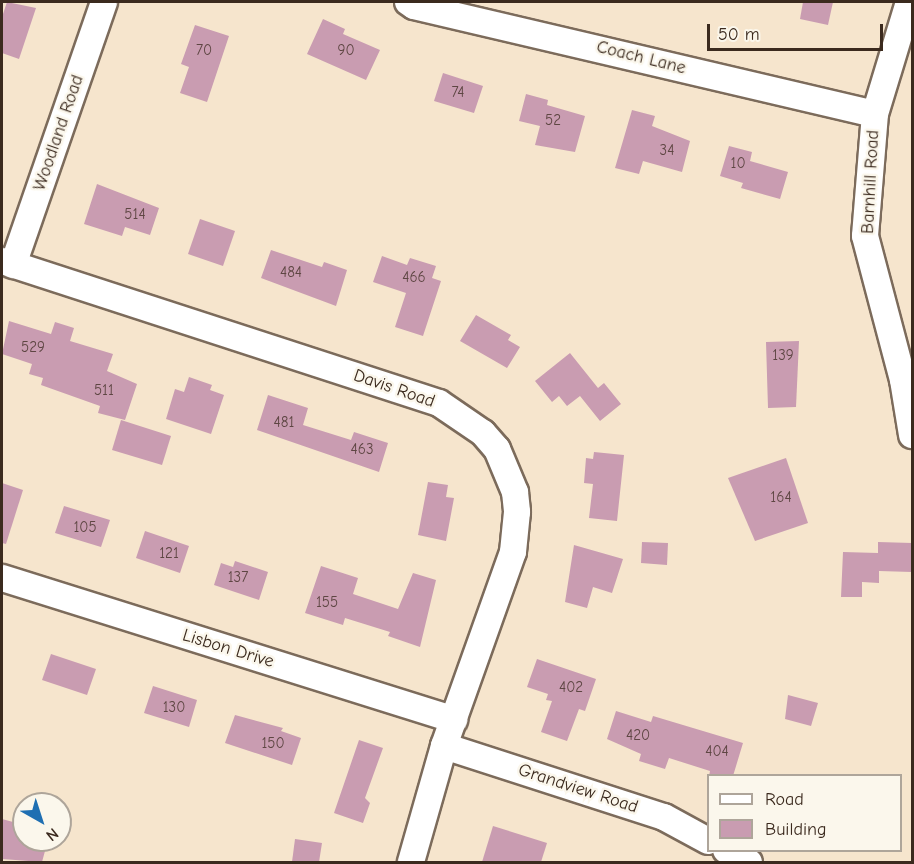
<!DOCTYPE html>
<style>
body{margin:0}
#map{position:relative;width:914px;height:864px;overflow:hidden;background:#f6e5cd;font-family:"Comic Neue",sans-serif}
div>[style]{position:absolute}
.building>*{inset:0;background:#c99cb1}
.roads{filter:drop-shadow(2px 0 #7c6b5b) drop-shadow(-2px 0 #7c6b5b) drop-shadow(0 2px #7c6b5b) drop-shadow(0 -2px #7c6b5b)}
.minor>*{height:26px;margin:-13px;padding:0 13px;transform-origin:13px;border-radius:13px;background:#fff}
span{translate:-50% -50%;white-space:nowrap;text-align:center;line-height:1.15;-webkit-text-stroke:5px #fbf7ec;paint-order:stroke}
.number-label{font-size:15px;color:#5e4643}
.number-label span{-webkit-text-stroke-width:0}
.street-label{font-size:18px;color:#3b2a1e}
.frame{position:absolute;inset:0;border:3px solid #3b2a1e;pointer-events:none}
.legend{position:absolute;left:707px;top:774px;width:195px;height:78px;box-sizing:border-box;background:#fbf7ec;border:2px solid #aea59a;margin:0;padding:8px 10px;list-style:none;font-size:18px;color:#3b2a1e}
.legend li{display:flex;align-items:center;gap:12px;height:30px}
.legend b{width:30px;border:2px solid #aea59a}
.north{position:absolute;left:12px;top:792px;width:60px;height:60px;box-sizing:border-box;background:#fbf7ec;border:2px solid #aea59a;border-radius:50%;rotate:141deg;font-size:16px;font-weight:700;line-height:24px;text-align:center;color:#3b2a1e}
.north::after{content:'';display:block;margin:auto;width:21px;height:27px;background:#1f6fb2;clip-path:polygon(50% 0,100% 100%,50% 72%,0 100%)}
.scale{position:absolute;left:707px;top:24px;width:176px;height:27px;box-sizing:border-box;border:3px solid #3b2a1e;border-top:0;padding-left:8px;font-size:18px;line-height:21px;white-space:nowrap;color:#3b2a1e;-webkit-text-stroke:4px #fbf7ec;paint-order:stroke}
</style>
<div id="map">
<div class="building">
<i style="clip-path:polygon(7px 2px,36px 8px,19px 59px,2px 53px,2px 17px)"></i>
<i style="clip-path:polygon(803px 2px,833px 2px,828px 25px,800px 19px)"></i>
<i style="clip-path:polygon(323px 19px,345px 29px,343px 34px,380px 50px,366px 80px,307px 54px)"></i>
<i style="clip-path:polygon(195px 25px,229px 36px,207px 102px,180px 93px,189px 67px,181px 64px)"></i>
<i style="clip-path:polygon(443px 73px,483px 86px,474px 113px,434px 101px)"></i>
<i style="clip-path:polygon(526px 94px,548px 100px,547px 105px,585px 116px,575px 152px,535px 145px,540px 126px,519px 121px)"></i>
<i style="clip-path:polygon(632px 110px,655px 116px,652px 126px,690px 141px,682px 172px,643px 161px,639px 174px,615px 168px)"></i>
<i style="clip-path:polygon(729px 146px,752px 152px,750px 161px,788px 172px,780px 199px,741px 188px,743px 183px,720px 176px)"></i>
<i style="clip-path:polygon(97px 184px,159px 208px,150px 235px,125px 227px,122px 236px,84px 224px)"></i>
<i style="clip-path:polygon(200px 219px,235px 231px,223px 266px,188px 254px)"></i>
<i style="clip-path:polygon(271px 250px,322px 267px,324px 262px,347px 270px,336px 306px,261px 278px)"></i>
<i style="clip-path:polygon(382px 256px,407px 265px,410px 258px,436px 266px,432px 278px,441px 281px,423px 336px,395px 327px,406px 293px,373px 282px)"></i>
<i style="clip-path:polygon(476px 315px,511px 335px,508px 340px,520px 347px,507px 368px,460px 341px)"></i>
<i style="clip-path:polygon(9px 321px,51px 334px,55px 322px,74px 328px,70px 341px,113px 354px,107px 371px,137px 384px,125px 420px,98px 413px,100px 406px,41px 385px,43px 378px,29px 374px,32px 364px,2px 354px)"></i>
<i style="clip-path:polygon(799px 341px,796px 407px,768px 408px,766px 342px)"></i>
<i style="clip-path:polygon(570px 353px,598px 388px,604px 383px,621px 404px,600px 421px,580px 396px,567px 406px,559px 396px,552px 402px,535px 381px)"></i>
<i style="clip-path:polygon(189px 377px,212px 385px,210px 390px,224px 395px,211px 434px,166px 419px,175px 389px,184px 392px)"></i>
<i style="clip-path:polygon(268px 395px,308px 408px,303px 425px,351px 440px,354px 432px,388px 443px,379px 472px,257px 430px)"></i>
<i style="clip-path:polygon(121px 420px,171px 436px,162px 465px,112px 450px)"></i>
<i style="clip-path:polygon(594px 452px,624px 455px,617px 521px,589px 518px,593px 484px,584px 483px,586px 458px,593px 459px)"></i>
<i style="clip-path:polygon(786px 458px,808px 523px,755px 541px,728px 478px)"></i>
<i style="clip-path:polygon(428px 482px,448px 485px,446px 497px,454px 498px,446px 541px,418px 535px)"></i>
<i style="clip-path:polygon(2px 483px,23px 490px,6px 544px,2px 543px)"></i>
<i style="clip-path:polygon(64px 506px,110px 520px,101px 547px,55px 533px)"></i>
<i style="clip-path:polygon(145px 531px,189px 546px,180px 573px,136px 558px)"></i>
<i style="clip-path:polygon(642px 542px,668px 543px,667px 565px,641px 563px)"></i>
<i style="clip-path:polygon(878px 542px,912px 543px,912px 572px,879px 571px,879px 583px,862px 582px,862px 597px,841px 597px,843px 552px,878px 553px)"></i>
<i style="clip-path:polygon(574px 545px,623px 559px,612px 593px,593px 587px,587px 608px,565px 602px)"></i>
<i style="clip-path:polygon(235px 561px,268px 572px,259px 600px,214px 585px,221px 563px,233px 567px)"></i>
<i style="clip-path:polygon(321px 566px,358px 578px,353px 594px,398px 609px,413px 573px,436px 580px,420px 647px,388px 636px,390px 632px,345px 618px,343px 625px,305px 613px)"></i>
<i style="clip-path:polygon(51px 654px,96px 669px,87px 695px,42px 680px)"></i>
<i style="clip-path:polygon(537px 659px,596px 679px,585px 711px,579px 709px,567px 741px,541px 732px,552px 701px,546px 700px,548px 694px,527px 687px)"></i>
<i style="clip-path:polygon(153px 686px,197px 700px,189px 727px,144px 713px)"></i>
<i style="clip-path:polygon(788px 695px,818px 703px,811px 726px,785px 719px)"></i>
<i style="clip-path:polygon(616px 711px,651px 722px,653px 716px,743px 743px,733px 776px,709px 776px,710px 771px,669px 758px,665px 769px,639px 761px,641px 754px,607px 739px)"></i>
<i style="clip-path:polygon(235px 715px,283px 728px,281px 731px,301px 738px,292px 765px,225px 743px)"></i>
<i style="clip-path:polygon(359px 740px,383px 748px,365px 798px,370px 803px,363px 823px,334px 813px)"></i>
<i style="clip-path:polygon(2px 819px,24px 825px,24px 840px,48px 840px,42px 862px,2px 859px)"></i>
<i style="clip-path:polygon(493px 826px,547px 843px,541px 862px,482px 862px)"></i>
<i style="clip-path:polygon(295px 839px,322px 843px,319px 862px,292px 862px)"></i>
</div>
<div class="roads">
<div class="minor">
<i style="left:408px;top:2px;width:7px;rotate:34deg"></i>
<i style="left:414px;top:6px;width:473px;rotate:13.2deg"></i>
<i style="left:909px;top:2px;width:117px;rotate:106.9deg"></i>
<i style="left:875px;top:114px;width:122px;rotate:94.7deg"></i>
<i style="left:865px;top:236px;width:149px;rotate:75.2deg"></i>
<i style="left:903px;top:380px;width:56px;rotate:80.7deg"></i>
<i style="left:2px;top:261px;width:459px;rotate:18deg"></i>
<i style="left:439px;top:403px;width:53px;rotate:34.3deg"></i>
<i style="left:483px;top:433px;width:21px;rotate:49deg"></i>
<i style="left:497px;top:449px;width:47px;rotate:67.3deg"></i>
<i style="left:515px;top:492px;width:20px;rotate:84deg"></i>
<i style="left:517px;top:512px;width:40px;rotate:95.7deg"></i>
<i style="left:513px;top:552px;width:206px;rotate:109.6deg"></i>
<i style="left:444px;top:746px;width:121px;rotate:105.9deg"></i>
<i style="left:13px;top:265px;width:278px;rotate:-70.9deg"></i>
<i style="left:2px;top:578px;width:474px;rotate:17.4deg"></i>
<i style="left:444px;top:746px;width:231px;rotate:17.9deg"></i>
<i style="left:664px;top:817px;width:50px;rotate:28.6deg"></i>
<i style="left:726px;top:850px;width:26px;rotate:28deg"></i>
</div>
</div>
<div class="number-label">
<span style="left:204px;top:51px">70</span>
<span style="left:346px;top:51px">90</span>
<span style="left:458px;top:93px">74</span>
<span style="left:553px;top:121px">52</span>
<span style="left:667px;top:151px">34</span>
<span style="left:738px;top:164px">10</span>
<span style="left:135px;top:215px">514</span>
<span style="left:291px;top:273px">484</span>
<span style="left:414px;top:278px">466</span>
<span style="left:33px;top:348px">529</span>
<span style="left:783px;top:356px">139</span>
<span style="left:104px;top:391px">511</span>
<span style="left:284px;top:423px">481</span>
<span style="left:362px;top:450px">463</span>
<span style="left:781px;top:498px">164</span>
<span style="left:85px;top:528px">105</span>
<span style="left:169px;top:554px">121</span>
<span style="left:238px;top:578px">137</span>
<span style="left:327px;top:603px">155</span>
<span style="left:571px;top:688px">402</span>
<span style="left:174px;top:708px">130</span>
<span style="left:638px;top:736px">420</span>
<span style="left:273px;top:744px">150</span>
<span style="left:717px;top:752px">404</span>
</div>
<div class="street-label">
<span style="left:641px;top:58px;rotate:14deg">Coach Lane</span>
<span style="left:59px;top:133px;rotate:-71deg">Woodland Road</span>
<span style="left:871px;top:182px;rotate:-87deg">Barnhill Road</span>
<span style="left:394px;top:389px;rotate:19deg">Davis Road</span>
<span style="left:228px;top:649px;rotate:17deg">Lisbon Drive</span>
<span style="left:578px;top:789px;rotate:18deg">Grandview Road</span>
</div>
<div class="frame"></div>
<ul class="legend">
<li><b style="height:8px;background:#fff"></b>Road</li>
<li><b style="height:16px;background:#c99cb1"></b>Building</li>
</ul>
<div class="north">N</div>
<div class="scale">50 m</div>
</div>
